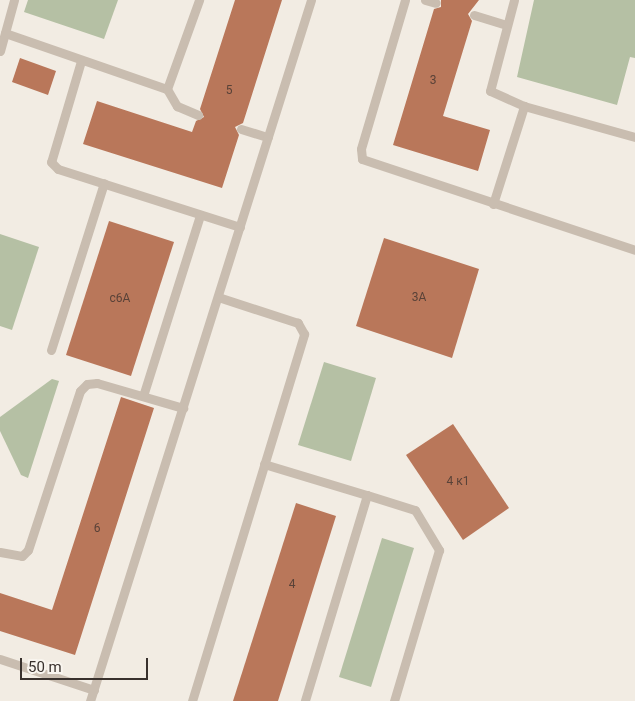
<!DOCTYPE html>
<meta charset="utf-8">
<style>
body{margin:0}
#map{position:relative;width:635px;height:701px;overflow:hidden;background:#f2ece3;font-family:Roboto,sans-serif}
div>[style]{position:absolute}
.green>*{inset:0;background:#b5c0a4}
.building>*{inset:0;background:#b9775a}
.service>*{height:9px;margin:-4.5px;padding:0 4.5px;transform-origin:4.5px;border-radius:4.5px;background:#c9bdb0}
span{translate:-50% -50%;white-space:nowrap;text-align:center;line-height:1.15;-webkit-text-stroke:4.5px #f9f5ef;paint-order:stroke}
.number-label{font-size:12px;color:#594238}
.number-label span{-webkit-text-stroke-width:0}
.scale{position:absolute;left:20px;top:658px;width:128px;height:22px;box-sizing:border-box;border:2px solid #39312d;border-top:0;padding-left:6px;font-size:15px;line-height:18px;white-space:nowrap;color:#39312d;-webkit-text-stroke:4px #f9f5ef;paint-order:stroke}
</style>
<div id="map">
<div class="green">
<i style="clip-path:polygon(28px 0,118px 0,104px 39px,24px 12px)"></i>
<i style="clip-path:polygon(534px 0,635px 0,635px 58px,630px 57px,617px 105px,517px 77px)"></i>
<i style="clip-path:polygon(0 234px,39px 247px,12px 330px,0 326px)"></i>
<i style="clip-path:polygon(324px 362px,376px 378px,351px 461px,298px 445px)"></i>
<i style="clip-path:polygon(52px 379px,59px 381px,28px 478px,21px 475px,0 431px,0 417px)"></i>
<i style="clip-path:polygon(382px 538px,414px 548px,371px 687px,339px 677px)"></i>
</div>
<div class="building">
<i style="clip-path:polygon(235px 0,282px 0,243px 123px,235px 127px,239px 135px,222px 188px,83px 144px,97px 101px,192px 132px,196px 121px,204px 117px,200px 109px)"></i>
<i style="clip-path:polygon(441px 0,479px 0,468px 14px,472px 21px,443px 116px,490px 130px,478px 171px,393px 145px,434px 9px,441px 7px)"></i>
<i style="clip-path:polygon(20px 58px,56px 71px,48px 95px,12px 82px)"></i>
<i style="clip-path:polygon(109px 221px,174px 242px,131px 376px,66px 355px)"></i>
<i style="clip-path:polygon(384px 238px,479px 269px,452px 358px,356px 326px)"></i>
<i style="clip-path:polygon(121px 397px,154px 408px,75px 655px,0 631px,0 593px,52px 610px)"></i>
<i style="clip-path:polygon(453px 424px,509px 508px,463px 540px,406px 455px)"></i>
<i style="clip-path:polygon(296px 503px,336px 516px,284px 682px,278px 701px,233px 701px)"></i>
</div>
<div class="service">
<i style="left:405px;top:0;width:155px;rotate:106.5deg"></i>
<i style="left:361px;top:149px;width:10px;rotate:84deg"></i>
<i style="left:362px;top:159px;width:288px;rotate:18.4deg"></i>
<i style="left:425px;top:0;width:11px;rotate:15deg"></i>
<i style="left:474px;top:15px;width:34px;rotate:17deg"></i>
<i style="left:5px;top:33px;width:171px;rotate:19.1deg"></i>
<i style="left:167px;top:89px;width:95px;rotate:-70.2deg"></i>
<i style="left:0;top:51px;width:53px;rotate:-74.6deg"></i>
<i style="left:81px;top:61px;width:105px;rotate:106.5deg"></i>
<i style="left:51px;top:162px;width:10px;rotate:45deg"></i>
<i style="left:58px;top:169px;width:191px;rotate:17.7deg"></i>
<i style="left:167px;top:89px;width:20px;rotate:60deg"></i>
<i style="left:177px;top:106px;width:23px;rotate:23deg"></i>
<i style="left:524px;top:106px;width:115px;rotate:15.6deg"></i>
<i style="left:241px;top:129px;width:28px;rotate:17deg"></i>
<i style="left:493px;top:204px;width:103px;rotate:-72.4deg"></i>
<i style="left:524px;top:106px;width:37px;rotate:-156deg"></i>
<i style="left:490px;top:91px;width:94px;rotate:-75.2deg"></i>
<i style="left:51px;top:350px;width:175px;rotate:-72.4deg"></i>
<i style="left:143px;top:396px;width:190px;rotate:-72.5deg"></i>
<i style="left:264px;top:464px;width:108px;rotate:16.8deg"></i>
<i style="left:367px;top:495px;width:215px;rotate:106.8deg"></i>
<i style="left:367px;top:495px;width:50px;rotate:17.4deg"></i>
<i style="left:415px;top:510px;width:47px;rotate:59deg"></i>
<i style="left:439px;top:550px;width:158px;rotate:106.6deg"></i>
<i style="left:0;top:552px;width:22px;rotate:10deg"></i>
<i style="left:22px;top:556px;width:8px;rotate:-45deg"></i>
<i style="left:28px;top:550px;width:167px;rotate:-71.9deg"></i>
<i style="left:80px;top:391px;width:10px;rotate:-45deg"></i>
<i style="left:87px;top:384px;width:10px;rotate:-6deg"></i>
<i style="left:97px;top:383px;width:90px;rotate:16.2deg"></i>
<i style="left:0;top:659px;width:99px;rotate:18.3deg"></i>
<i style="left:90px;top:701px;width:735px;rotate:-72.5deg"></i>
<i style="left:192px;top:701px;width:384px;rotate:-73deg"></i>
<i style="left:304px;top:334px;width:13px;rotate:-119deg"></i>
<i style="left:298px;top:323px;width:84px;rotate:-162deg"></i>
</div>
<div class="number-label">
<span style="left:433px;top:81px">3</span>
<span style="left:229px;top:91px">5</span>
<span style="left:419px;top:298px">3А</span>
<span style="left:120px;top:299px">с6А</span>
<span style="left:458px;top:482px">4 к1</span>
<span style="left:97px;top:529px">6</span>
<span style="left:292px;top:585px">4</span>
</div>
<div class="scale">50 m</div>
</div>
